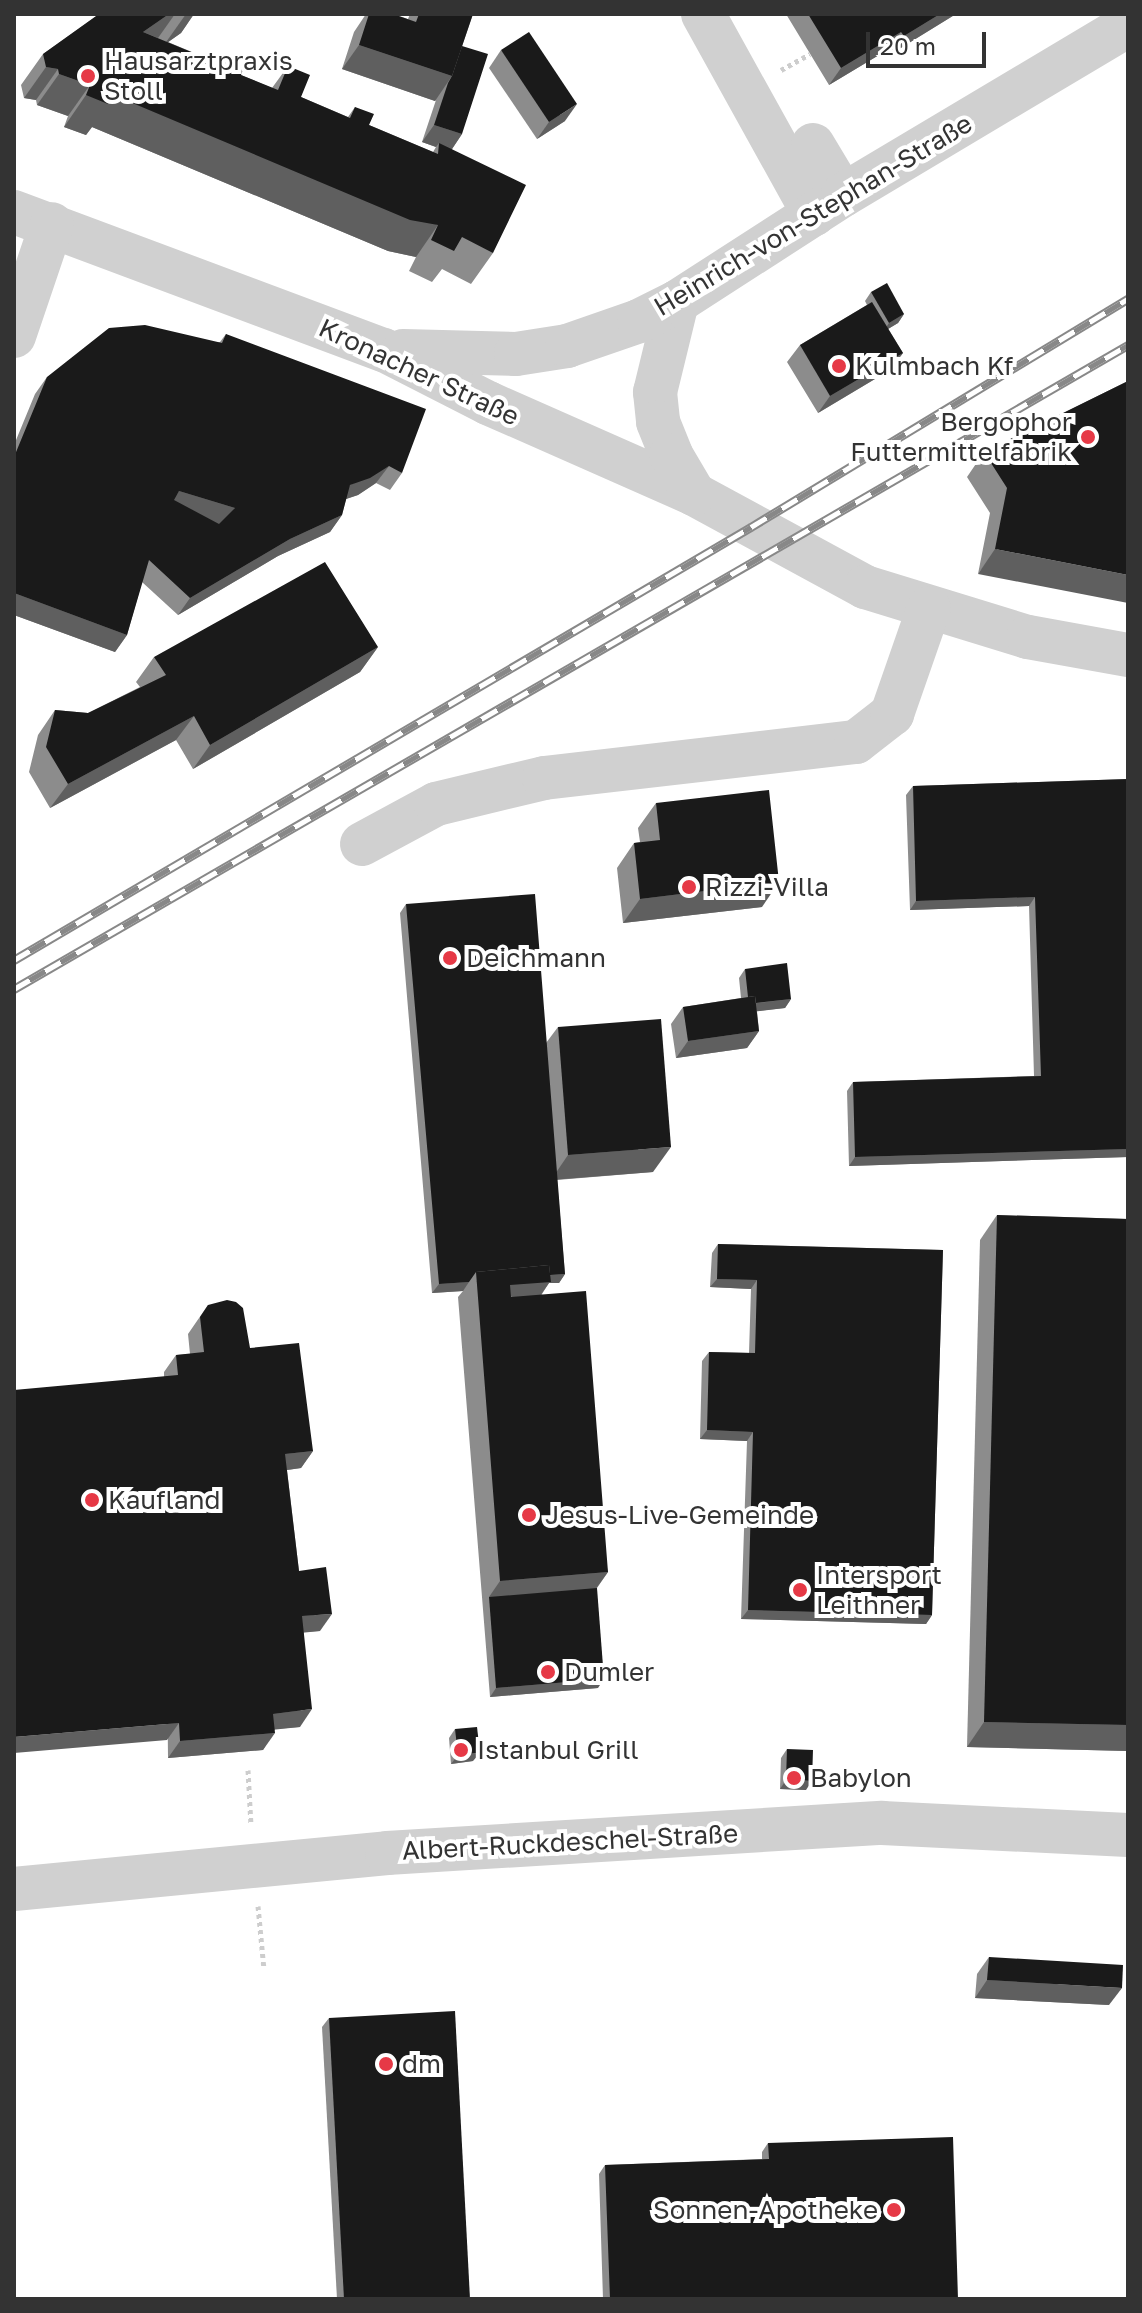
<!DOCTYPE html>
<meta charset="utf-8">
<style>
body{margin:0}
#map{position:relative;width:1142px;height:2313px;overflow:hidden;background:#fff;font-family:"Golos Text",sans-serif}
div>[style]{position:absolute}
.path>*{height:5px;margin-top:-2.5px;transform-origin:0;background:repeating-linear-gradient(90deg,#cdcdcd 0 4px,transparent 0 8px)}
.minor>*{height:44px;margin:-22px;padding:0 22px;transform-origin:22px;border-radius:22px;background:#d0d0d0}
.rail>*{height:9px;margin-top:-4.5px;transform-origin:0;background:repeating-linear-gradient(90deg,#fff 0 18px,#888 0 36px);box-sizing:border-box;border-block:2px solid #888}
.wall>*{inset:0;background:#8c8c8c}
.shaded-wall>*{inset:0;background:#5f5f5f}
.building>*{inset:0;background:#1a1a1a}
.dots>*{width:22px;height:22px;translate:-50% -50%;box-sizing:border-box;border:4px solid #fff;border-radius:50%}
span{translate:-50% -50%;white-space:nowrap;text-align:center;line-height:1.15;-webkit-text-stroke:8px #fff;paint-order:stroke}
.poi-label{font-size:26px;color:#333}
.left{translate:0 -50%;text-align:left}
.right{translate:-100% -50%;text-align:right}
.street-label{font-size:26px;color:#333}
.frame{position:absolute;inset:0;border:16px solid #333;pointer-events:none}
.scale{position:absolute;left:866px;top:32px;width:120px;height:36px;box-sizing:border-box;border:4px solid #333;border-top:0;padding-left:10px;font-size:24px;line-height:28px;white-space:nowrap;color:#333;-webkit-text-stroke:6px #fff;paint-order:stroke}
</style>
<div id="map">
<div class="path">
<i style="left:781px;top:70px;width:33px;rotate:-29deg"></i>
<i style="left:248px;top:1770px;width:55px;rotate:86.9deg"></i>
<i style="left:258px;top:1906px;width:63px;rotate:84.6deg"></i>
</div>
<div class="minor">
<i style="left:703px;top:14px;width:229px;rotate:61deg"></i>
<i style="left:813px;top:145px;width:58px;rotate:59deg"></i>
<i style="left:14px;top:212px;width:395px;rotate:20.5deg"></i>
<i style="left:384px;top:350px;width:117px;rotate:27deg"></i>
<i style="left:488px;top:403px;width:225px;rotate:23.8deg"></i>
<i style="left:694px;top:494px;width:195px;rotate:28.5deg"></i>
<i style="left:865px;top:587px;width:170px;rotate:17.1deg"></i>
<i style="left:1028px;top:637px;width:102px;rotate:10.2deg"></i>
<i style="left:677px;top:302px;width:93px;rotate:103.7deg"></i>
<i style="left:655px;top:392px;width:30px;rotate:84deg"></i>
<i style="left:658px;top:422px;width:35px;rotate:68deg"></i>
<i style="left:671px;top:455px;width:45px;rotate:59.5deg"></i>
<i style="left:14px;top:336px;width:118px;rotate:-71.3deg"></i>
<i style="left:403px;top:351px;width:113px;rotate:1.5deg"></i>
<i style="left:516px;top:354px;width:52px;rotate:-8.9deg"></i>
<i style="left:567px;top:346px;width:76px;rotate:-19.1deg"></i>
<i style="left:639px;top:321px;width:42px;rotate:-26.6deg"></i>
<i style="left:677px;top:302px;width:197px;rotate:-32.8deg"></i>
<i style="left:843px;top:195px;width:332px;rotate:-30.8deg"></i>
<i style="left:362px;top:844px;width:84px;rotate:-28.4deg"></i>
<i style="left:436px;top:804px;width:111px;rotate:-13.5deg"></i>
<i style="left:544px;top:778px;width:314px;rotate:-6.6deg"></i>
<i style="left:856px;top:742px;width:46px;rotate:-37.9deg"></i>
<i style="left:892px;top:714px;width:112px;rotate:-70.8deg"></i>
<i style="left:14px;top:1889px;width:375px;rotate:-5.5deg"></i>
<i style="left:387px;top:1853px;width:496px;rotate:-3.5deg"></i>
<i style="left:882px;top:1823px;width:246px;rotate:2.8deg"></i>
</div>
<div class="rail">
<i style="left:14px;top:960px;width:855px;rotate:-30.43deg"></i>
<i style="left:751px;top:527px;width:441px;rotate:-31.2deg"></i>
<i style="left:14px;top:989px;width:1287px;rotate:-30.03deg"></i>
</div>
<div class="wall">
<i style="clip-path:polygon(99px 14px,194px 14px,181px 33px,168px 42px,223px 65px,230px 55px,241px 75px,272px 88px,288px 66px,301px 97px,348px 117px,355px 107px,369px 125px,433px 152px,436px 147px,422px 142px,436px 100px,435px 101px,342px 69px,354px 32px,366px 14px,393px 14px,408px 19px,410px 14px,473px 14px,462px 46px,462px 134px,452px 149px,493px 253px,471px 284px,442px 269px,432px 282px,409px 271px,416px 257px,388px 251px,92px 127px,86px 135px,64px 127px,68px 116px,37px 105px,36px 100px,24px 98px,21px 85px,43px 54px)"></i>
<i style="clip-path:polygon(786px 14px,956px 14px,891px 54px,889px 49px,829px 85px)"></i>
<i style="clip-path:polygon(501px 50px,565px 121px,537px 139px,489px 68px)"></i>
<i style="clip-path:polygon(871px 292px,904px 314px,898px 323px,888px 329px,903px 353px,890px 370px,818px 413px,787px 362px,800px 345px,867px 305px,865px 301px)"></i>
<i style="clip-path:polygon(226px 334px,402px 473px,390px 490px,376px 483px,358px 495px,346px 499px,342px 515px,330px 532px,278px 556px,178px 615px,142px 582px,127px 635px,115px 652px,14px 615px,14px 445px,35px 394px,47px 377px,220px 342px)"></i>
<i style="clip-path:polygon(1128px 381px,978px 574px,990px 513px,967px 477px,984px 452px)"></i>
<i style="clip-path:polygon(378px 647px,360px 672px,193px 769px,176px 740px,50px 808px,29px 772px,38px 735px,55px 710px,88px 713px,140px 687px,136px 682px,154px 657px)"></i>
<i style="clip-path:polygon(1128px 779px,1128px 1157px,849px 1166px,847px 1091px,853px 1082px,1034px 1076px,1029px 906px,910px 910px,906px 795px,913px 786px)"></i>
<i style="clip-path:polygon(656px 803px,762px 907px,623px 923px,617px 868px,634px 843px,640px 842px,638px 828px)"></i>
<i style="clip-path:polygon(406px 904px,546px 1043px,558px 1027px,653px 1172px,557px 1180px,565px 1274px,559px 1283px,549px 1283px,542px 1294px,608px 1572px,597px 1588px,598px 1688px,490px 1697px,458px 1297px,463px 1291px,432px 1293px,400px 913px)"></i>
<i style="clip-path:polygon(745px 969px,791px 999px,785px 1008px,757px 1011px,759px 1031px,747px 1048px,676px 1058px,671px 1024px,683px 1007px,741px 998px,739px 978px)"></i>
<i style="clip-path:polygon(997px 1215px,1128px 1219px,1128px 1751px,967px 1747px,980px 1240px)"></i>
<i style="clip-path:polygon(718px 1244px,943px 1250px,932px 1615px,926px 1624px,741px 1619px,747px 1441px,700px 1439px,702px 1361px,709px 1352px,749px 1353px,751px 1289px,710px 1287px,712px 1253px)"></i>
<i style="clip-path:polygon(208px 1305px,250px 1348px,313px 1451px,301px 1468px,287px 1470px,299px 1571px,320px 1631px,304px 1632px,300px 1727px,275px 1729px,263px 1750px,168px 1758px,164px 1372px,176px 1355px,190px 1354px,188px 1334px)"></i>
<i style="clip-path:polygon(455px 1729px,473px 1761px,451px 1764px,449px 1738px)"></i>
<i style="clip-path:polygon(787px 1749px,806px 1790px,780px 1789px,781px 1758px)"></i>
<i style="clip-path:polygon(989px 1957px,1109px 2005px,975px 1998px,977px 1974px)"></i>
<i style="clip-path:polygon(329px 2018px,470px 2299px,337px 2299px,322px 2027px)"></i>
<i style="clip-path:polygon(768px 2143px,958px 2299px,603px 2299px,599px 2174px,605px 2165px,762px 2159px,762px 2152px)"></i>
</div>
<div class="shaded-wall">
<i style="clip-path:polygon(169px 14px,175px 14px,158px 38px,143px 32px)"></i>
<i style="clip-path:polygon(186px 14px,194px 14px,181px 33px,164px 45px)"></i>
<i style="clip-path:polygon(940px 14px,956px 14px,891px 54px,904px 36px)"></i>
<i style="clip-path:polygon(901px 32px,889px 49px,829px 85px,841px 68px)"></i>
<i style="clip-path:polygon(359px 45px,452px 76px,435px 101px,342px 69px)"></i>
<i style="clip-path:polygon(46px 67px,58px 69px,36px 100px,24px 98px)"></i>
<i style="clip-path:polygon(59px 74px,90px 85px,68px 116px,37px 105px)"></i>
<i style="clip-path:polygon(111px 94px,438px 225px,416px 257px,388px 251px,92px 127px,86px 135px,64px 127px,86px 95px)"></i>
<i style="clip-path:polygon(577px 104px,565px 121px,537px 139px,549px 122px)"></i>
<i style="clip-path:polygon(434px 125px,462px 134px,450px 152px,439px 143px,436px 147px,422px 142px)"></i>
<i style="clip-path:polygon(904px 314px,898px 323px,883px 332px,889px 323px)"></i>
<i style="clip-path:polygon(903px 353px,890px 370px,818px 413px,830px 396px)"></i>
<i style="clip-path:polygon(389px 466px,376px 483px,358px 495px,337px 502px,350px 485px)"></i>
<i style="clip-path:polygon(179px 491px,235px 508px,223px 526px,166px 509px)"></i>
<i style="clip-path:polygon(342px 515px,330px 532px,278px 556px,178px 615px,190px 598px,290px 539px)"></i>
<i style="clip-path:polygon(995px 549px,1128px 575px,1128px 603px,978px 574px)"></i>
<i style="clip-path:polygon(14px 593px,127px 635px,115px 652px,14px 615px)"></i>
<i style="clip-path:polygon(378px 647px,360px 672px,193px 769px,210px 745px)"></i>
<i style="clip-path:polygon(194px 716px,176px 740px,50px 808px,68px 784px)"></i>
<i style="clip-path:polygon(779px 882px,762px 907px,623px 923px,640px 899px)"></i>
<i style="clip-path:polygon(1035px 897px,1029px 906px,910px 910px,916px 901px)"></i>
<i style="clip-path:polygon(791px 999px,785px 1008px,743px 1013px,749px 1004px)"></i>
<i style="clip-path:polygon(759px 1031px,747px 1048px,676px 1058px,688px 1041px)"></i>
<i style="clip-path:polygon(671px 1147px,653px 1172px,551px 1180px,568px 1155px)"></i>
<i style="clip-path:polygon(1128px 1149px,1128px 1157px,849px 1166px,855px 1157px)"></i>
<i style="clip-path:polygon(565px 1274px,559px 1283px,549px 1283px,533px 1306px,476px 1281px)"></i>
<i style="clip-path:polygon(717px 1279px,757px 1280px,751px 1289px,710px 1287px)"></i>
<i style="clip-path:polygon(469px 1282px,463px 1291px,432px 1293px,439px 1284px)"></i>
<i style="clip-path:polygon(707px 1430px,753px 1432px,747px 1441px,700px 1439px)"></i>
<i style="clip-path:polygon(313px 1451px,301px 1468px,273px 1472px,285px 1454px)"></i>
<i style="clip-path:polygon(608px 1572px,590px 1597px,489px 1597px,500px 1581px)"></i>
<i style="clip-path:polygon(748px 1610px,932px 1615px,926px 1624px,741px 1619px)"></i>
<i style="clip-path:polygon(332px 1614px,320px 1631px,290px 1634px,302px 1616px)"></i>
<i style="clip-path:polygon(604px 1679px,598px 1688px,490px 1697px,496px 1688px)"></i>
<i style="clip-path:polygon(312px 1709px,300px 1727px,261px 1731px,273px 1714px)"></i>
<i style="clip-path:polygon(984px 1722px,1128px 1725px,1128px 1751px,967px 1747px)"></i>
<i style="clip-path:polygon(179px 1723px,167px 1740px,14px 1753px,14px 1737px)"></i>
<i style="clip-path:polygon(275px 1733px,263px 1750px,168px 1758px,180px 1741px)"></i>
<i style="clip-path:polygon(480px 1753px,473px 1761px,451px 1764px,458px 1755px)"></i>
<i style="clip-path:polygon(786px 1780px,812px 1781px,806px 1790px,780px 1789px)"></i>
<i style="clip-path:polygon(987px 1980px,1122px 1988px,1109px 2005px,975px 1998px)"></i>
</div>
<div class="building">
<i style="clip-path:polygon(99px 14px,169px 14px,143px 32px,225px 66px,230px 55px,246px 61px,241px 75px,278px 90px,288px 66px,310px 75px,301px 97px,350px 118px,355px 107px,374px 114px,369px 125px,438px 154px,439px 143px,526px 185px,493px 253px,462px 237px,454px 251px,431px 240px,438px 225px,410px 220px,111px 94px,108px 104px,86px 95px,90px 85px,59px 74px,58px 69px,46px 67px,43px 54px)"></i>
<i style="clip-path:polygon(369px 14px,393px 14px,416px 22px,419px 14px,473px 14px,452px 76px,359px 45px)"></i>
<i style="clip-path:polygon(808px 14px,940px 14px,904px 36px,901px 32px,841px 68px)"></i>
<i style="clip-path:polygon(529px 32px,577px 104px,549px 122px,501px 50px)"></i>
<i style="clip-path:polygon(462px 46px,488px 54px,462px 134px,434px 125px,448px 83px,452px 76px)"></i>
<i style="clip-path:polygon(887px 283px,904px 314px,889px 323px,871px 292px)"></i>
<i style="clip-path:polygon(872px 302px,903px 353px,830px 396px,800px 345px)"></i>
<i style="clip-path:polygon(evenodd,145px 325px,222px 343px,226px 334px,426px 409px,402px 473px,389px 466px,370px 478px,350px 485px,342px 515px,290px 539px,190px 598px,149px 560px,127px 635px,14px 593px,14px 457px,47px 377px,109px 328px,145px 325px,179px 491px,235px 508px,219px 524px,174px 500px,179px 491px)"></i>
<i style="clip-path:polygon(1128px 381px,1128px 575px,995px 549px,1007px 488px,984px 452px)"></i>
<i style="clip-path:polygon(325px 562px,378px 647px,210px 745px,194px 716px,68px 784px,46px 747px,55px 710px,88px 713px,166px 675px,154px 657px)"></i>
<i style="clip-path:polygon(1128px 779px,1128px 1149px,855px 1157px,853px 1082px,1041px 1076px,1035px 897px,916px 901px,913px 786px)"></i>
<i style="clip-path:polygon(769px 790px,779px 882px,640px 899px,634px 843px,660px 840px,656px 803px)"></i>
<i style="clip-path:polygon(535px 894px,565px 1274px,550px 1275px,549px 1265px,476px 1272px,469px 1282px,439px 1284px,406px 904px)"></i>
<i style="clip-path:polygon(787px 963px,791px 999px,756px 1003px,755px 996px,748px 997px,745px 969px)"></i>
<i style="clip-path:polygon(755px 996px,759px 1031px,688px 1041px,683px 1007px)"></i>
<i style="clip-path:polygon(661px 1019px,671px 1147px,568px 1155px,558px 1027px)"></i>
<i style="clip-path:polygon(997px 1215px,1128px 1219px,1128px 1725px,984px 1722px)"></i>
<i style="clip-path:polygon(718px 1244px,943px 1250px,932px 1615px,748px 1610px,753px 1432px,707px 1430px,709px 1352px,755px 1353px,757px 1280px,717px 1279px)"></i>
<i style="clip-path:polygon(549px 1265px,551px 1282px,510px 1285px,511px 1297px,586px 1291px,608px 1572px,500px 1581px,476px 1272px)"></i>
<i style="clip-path:polygon(227px 1300px,236px 1302px,243px 1308px,250px 1348px,299px 1343px,313px 1451px,285px 1454px,299px 1571px,326px 1567px,332px 1614px,302px 1616px,312px 1709px,273px 1714px,275px 1733px,180px 1741px,179px 1723px,14px 1737px,14px 1390px,178px 1375px,176px 1355px,204px 1352px,200px 1317px,208px 1305px)"></i>
<i style="clip-path:polygon(597px 1588px,604px 1679px,496px 1688px,489px 1597px)"></i>
<i style="clip-path:polygon(477px 1727px,480px 1753px,458px 1755px,455px 1729px)"></i>
<i style="clip-path:polygon(787px 1749px,813px 1750px,812px 1781px,786px 1780px)"></i>
<i style="clip-path:polygon(989px 1957px,1123px 1965px,1122px 1988px,987px 1980px)"></i>
<i style="clip-path:polygon(455px 2011px,470px 2299px,344px 2299px,329px 2018px)"></i>
<i style="clip-path:polygon(953px 2137px,958px 2299px,610px 2299px,605px 2165px,769px 2159px,768px 2143px)"></i>
</div>
<div class="dots">
<i style="left:88px;top:76px;background:#e63946"></i>
<i style="left:839px;top:366px;background:#e63946"></i>
<i style="left:1088px;top:437px;background:#e63946"></i>
<i style="left:689px;top:887px;background:#e63946"></i>
<i style="left:450px;top:958px;background:#e63946"></i>
<i style="left:92px;top:1500px;background:#e63946"></i>
<i style="left:529px;top:1515px;background:#e63946"></i>
<i style="left:800px;top:1590px;background:#e63946"></i>
<i style="left:548px;top:1672px;background:#e63946"></i>
<i style="left:461px;top:1750px;background:#e63946"></i>
<i style="left:794px;top:1778px;background:#e63946"></i>
<i style="left:386px;top:2064px;background:#e63946"></i>
<i style="left:894px;top:2210px;background:#e63946"></i>
</div>
<div class="poi-label">
<span class="left" style="left:104px;top:76px">Hausarztpraxis<br>Stoll</span>
<span class="left" style="left:855px;top:366px">Kulmbach Kf</span>
<span class="right" style="left:1072px;top:437px">Bergophor<br>Futtermittelfabrik</span>
<span class="left" style="left:705px;top:887px">Rizzi-Villa</span>
<span class="left" style="left:466px;top:958px">Deichmann</span>
<span class="left" style="left:108px;top:1500px">Kaufland</span>
<span class="left" style="left:545px;top:1515px">Jesus-Live-Gemeinde</span>
<span class="left" style="left:816px;top:1590px">Intersport<br>Leithner</span>
<span class="left" style="left:564px;top:1672px">Dumler</span>
<span class="left" style="left:477px;top:1750px">Istanbul Grill</span>
<span class="left" style="left:810px;top:1778px">Babylon</span>
<span class="left" style="left:402px;top:2064px">dm</span>
<span class="right" style="left:878px;top:2210px">Sonnen-Apotheke</span>
</div>
<div class="street-label">
<span style="left:813px;top:215px;rotate:-31deg">Heinrich-von-Stephan-Straße</span>
<span style="left:419px;top:372px;rotate:25deg">Kronacher Straße</span>
<span style="left:570px;top:1842px;rotate:-3deg">Albert-Ruckdeschel-Straße</span>
</div>
<div class="frame"></div>
<div class="scale">20 m</div>
</div>
